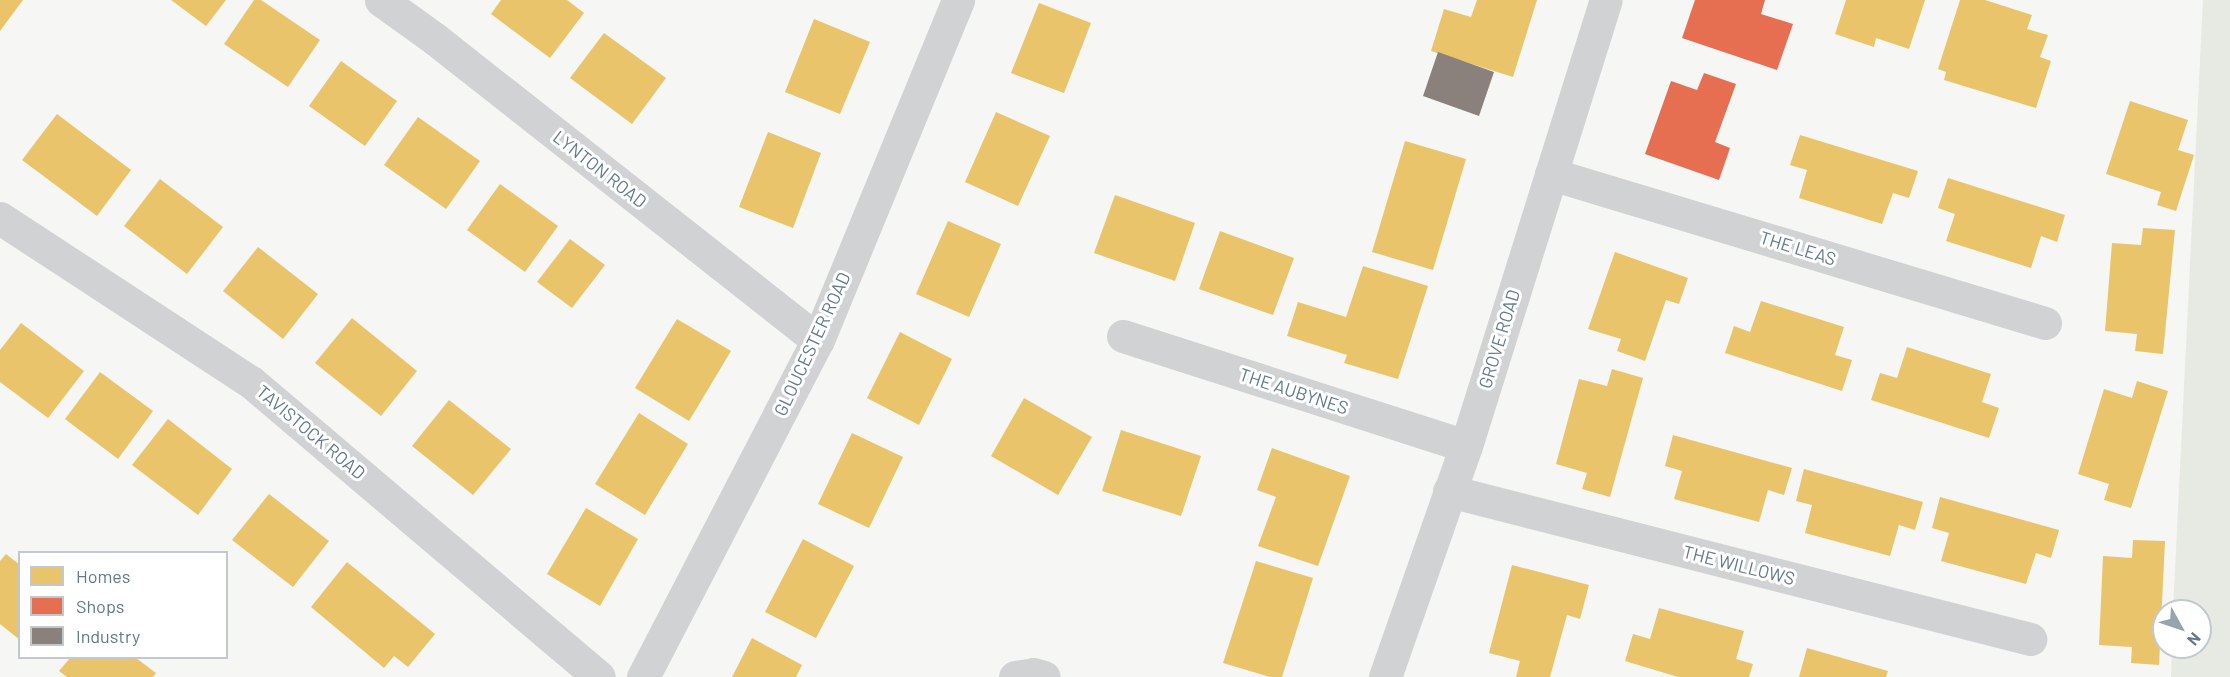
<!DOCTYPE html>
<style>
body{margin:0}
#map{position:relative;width:2230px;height:677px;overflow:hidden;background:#f6f6f4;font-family:Barlow,sans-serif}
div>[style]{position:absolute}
.green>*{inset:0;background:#e6eae2}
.homes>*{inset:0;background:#e9c46a}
.shops>*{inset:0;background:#e76f51}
.industry>*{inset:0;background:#8a817c}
.minor>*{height:33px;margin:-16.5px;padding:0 16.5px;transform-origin:16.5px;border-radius:16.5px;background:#d1d2d3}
span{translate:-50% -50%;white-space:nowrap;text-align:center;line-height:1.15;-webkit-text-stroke:6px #fff;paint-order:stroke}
.street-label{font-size:18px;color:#637888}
.legend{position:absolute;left:18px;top:551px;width:210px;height:108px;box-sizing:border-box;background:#fff;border:2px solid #c1c9cf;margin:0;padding:8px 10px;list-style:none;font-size:18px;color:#637888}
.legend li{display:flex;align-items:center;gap:12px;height:30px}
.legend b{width:30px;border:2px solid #c1c9cf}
.north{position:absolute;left:2152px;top:599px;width:60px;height:60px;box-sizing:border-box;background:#fff;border:2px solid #c1c9cf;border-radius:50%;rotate:130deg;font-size:16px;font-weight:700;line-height:24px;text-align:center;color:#637888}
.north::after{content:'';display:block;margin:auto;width:21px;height:27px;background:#96a4ae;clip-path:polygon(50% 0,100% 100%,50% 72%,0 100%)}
</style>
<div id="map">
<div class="green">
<i style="clip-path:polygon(2203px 0,2230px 0,2230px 677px,2171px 677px,2172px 647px,2200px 647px,2200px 611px,2173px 611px)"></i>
</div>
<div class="homes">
<i style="clip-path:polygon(0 0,23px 0,0 31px)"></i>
<i style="clip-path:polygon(171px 0,226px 0,206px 26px)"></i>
<i style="clip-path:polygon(254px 0,261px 0,320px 40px,288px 87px,224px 44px)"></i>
<i style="clip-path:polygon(501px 0,567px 0,584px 13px,550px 58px,491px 14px)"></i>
<i style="clip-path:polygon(1477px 0,1537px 0,1513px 77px,1431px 51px,1444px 9px,1471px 17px)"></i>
<i style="clip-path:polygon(1846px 0,1925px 0,1909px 49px,1876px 38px,1874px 47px,1835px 34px)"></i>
<i style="clip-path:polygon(1960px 0,1985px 0,2032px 15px,2027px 29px,2048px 35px,2040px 57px,2051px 61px,2036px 108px,1944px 80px,1946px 72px,1938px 69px)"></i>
<i style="clip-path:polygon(1039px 3px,1091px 23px,1064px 93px,1011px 73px)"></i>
<i style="clip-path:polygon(814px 19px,870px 42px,840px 114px,785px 92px)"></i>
<i style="clip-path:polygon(604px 33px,666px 78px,632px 124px,570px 78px)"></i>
<i style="clip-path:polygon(341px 61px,397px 101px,365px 146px,309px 106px)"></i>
<i style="clip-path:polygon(2130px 101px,2188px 120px,2178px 150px,2194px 155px,2176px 211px,2157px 205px,2161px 192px,2106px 174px)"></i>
<i style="clip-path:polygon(996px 112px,1050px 136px,1018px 206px,965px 182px)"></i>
<i style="clip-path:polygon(57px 114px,131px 170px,97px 216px,22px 160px)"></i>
<i style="clip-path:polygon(418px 117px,480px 161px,446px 209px,384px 165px)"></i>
<i style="clip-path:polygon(768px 132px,821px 153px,793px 228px,739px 207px)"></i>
<i style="clip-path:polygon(1800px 135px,1918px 171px,1909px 198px,1893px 193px,1882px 224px,1799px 198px,1807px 170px,1790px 165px)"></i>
<i style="clip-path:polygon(1405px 141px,1466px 159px,1433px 270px,1372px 252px)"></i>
<i style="clip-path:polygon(1948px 178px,2065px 215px,2057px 242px,2041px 236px,2031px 268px,1946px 241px,1955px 214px,1938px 208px)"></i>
<i style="clip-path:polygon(160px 179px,223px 227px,187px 274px,124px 226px)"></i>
<i style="clip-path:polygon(500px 184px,558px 226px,525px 272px,467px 230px)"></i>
<i style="clip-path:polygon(1115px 195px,1195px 223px,1175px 281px,1094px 253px)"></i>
<i style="clip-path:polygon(948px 221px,1001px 244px,969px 317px,916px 294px)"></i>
<i style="clip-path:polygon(2143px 228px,2175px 230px,2163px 354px,2135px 351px,2137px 334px,2105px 331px,2112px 243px,2141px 245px)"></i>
<i style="clip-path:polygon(1220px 231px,1294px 258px,1273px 315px,1199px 289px)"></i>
<i style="clip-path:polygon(570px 239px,605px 265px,572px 308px,537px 282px)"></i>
<i style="clip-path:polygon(258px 247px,318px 294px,283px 339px,223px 291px)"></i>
<i style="clip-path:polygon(1615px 252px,1688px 278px,1679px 304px,1666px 300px,1645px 361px,1617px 351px,1621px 339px,1588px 329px)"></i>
<i style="clip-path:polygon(1363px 266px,1428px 286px,1398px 379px,1344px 363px,1347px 355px,1287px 336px,1298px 302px,1346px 317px)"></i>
<i style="clip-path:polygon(1761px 301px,1844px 327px,1835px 355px,1852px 360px,1842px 391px,1725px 353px,1734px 326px,1750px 332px)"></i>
<i style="clip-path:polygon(352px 318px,417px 371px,381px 416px,315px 363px)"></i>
<i style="clip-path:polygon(677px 319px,731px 351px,689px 421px,635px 388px)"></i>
<i style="clip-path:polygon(21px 323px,84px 371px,48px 418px,0 382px,0 350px)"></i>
<i style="clip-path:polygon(900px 332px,952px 359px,919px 425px,867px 398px)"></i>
<i style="clip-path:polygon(1907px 347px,1991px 374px,1982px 402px,1999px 408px,1989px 438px,1871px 400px,1880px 373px,1897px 378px)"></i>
<i style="clip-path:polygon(1612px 369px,1643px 378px,1610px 497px,1582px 489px,1587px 473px,1556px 464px,1579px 379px,1607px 386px)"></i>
<i style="clip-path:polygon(100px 372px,153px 411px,118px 459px,65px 419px)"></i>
<i style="clip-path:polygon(2137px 381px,2168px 391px,2131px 508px,2104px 500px,2109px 484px,2078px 474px,2104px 389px,2132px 398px)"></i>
<i style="clip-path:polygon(1024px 398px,1092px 437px,1058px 495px,991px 456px)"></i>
<i style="clip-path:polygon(449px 400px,511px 449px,473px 495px,412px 446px)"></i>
<i style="clip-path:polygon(639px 413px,688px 444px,645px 515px,595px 484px)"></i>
<i style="clip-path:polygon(168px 419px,232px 469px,198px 515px,132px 465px)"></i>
<i style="clip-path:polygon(1121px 430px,1201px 456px,1181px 516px,1102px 491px)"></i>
<i style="clip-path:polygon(852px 433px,903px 457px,869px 528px,818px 504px)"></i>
<i style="clip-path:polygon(1673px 435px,1792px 468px,1784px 495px,1768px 490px,1759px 522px,1674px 499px,1682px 471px,1665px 466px)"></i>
<i style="clip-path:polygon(1272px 448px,1350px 476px,1318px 566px,1258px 546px,1276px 497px,1257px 490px)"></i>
<i style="clip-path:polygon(1804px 469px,1923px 502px,1915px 530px,1899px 525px,1890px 556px,1805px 533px,1812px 505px,1796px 501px)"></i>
<i style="clip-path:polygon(269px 494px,329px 541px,293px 587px,232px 540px)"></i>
<i style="clip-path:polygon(1940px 497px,2059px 530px,2051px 558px,2036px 553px,2026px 584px,1941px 561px,1949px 533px,1932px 528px)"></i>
<i style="clip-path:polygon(586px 508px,638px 539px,600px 606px,547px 574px)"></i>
<i style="clip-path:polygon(803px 539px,854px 566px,816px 638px,765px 612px)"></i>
<i style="clip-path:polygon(2133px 540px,2165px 541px,2159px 665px,2131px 663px,2132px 647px,2099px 645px,2103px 556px,2132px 558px)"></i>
<i style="clip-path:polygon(6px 554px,20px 565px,20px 640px,0 624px,0 561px)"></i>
<i style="clip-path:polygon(1256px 561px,1313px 578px,1282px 677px,1270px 677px,1223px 663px)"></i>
<i style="clip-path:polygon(347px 562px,435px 634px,408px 667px,394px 656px,384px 668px,311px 607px)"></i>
<i style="clip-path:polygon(1512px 565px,1589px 585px,1580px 619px,1567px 615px,1550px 677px,1516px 677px,1520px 661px,1489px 653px)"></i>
<i style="clip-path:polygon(1659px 608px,1744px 631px,1736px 659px,1753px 664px,1749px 677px,1678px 677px,1625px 661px,1633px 634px,1650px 639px)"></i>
<i style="clip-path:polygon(752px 638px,802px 665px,796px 677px,732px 677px)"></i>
<i style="clip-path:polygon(1807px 648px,1888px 671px,1886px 677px,1799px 677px)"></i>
<i style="clip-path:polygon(70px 658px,136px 658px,156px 673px,153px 677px,67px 677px,59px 671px)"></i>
</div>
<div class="shops">
<i style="clip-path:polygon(1695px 0,1765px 0,1761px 14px,1793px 24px,1777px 70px,1682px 38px)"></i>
<i style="clip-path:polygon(1704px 73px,1736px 84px,1715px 142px,1730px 148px,1719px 180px,1645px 154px,1671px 81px,1697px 90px)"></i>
</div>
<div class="industry">
<i style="clip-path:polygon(1438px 52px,1494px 72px,1479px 116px,1423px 96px)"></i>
</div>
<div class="minor">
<i style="left:381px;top:0;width:67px;rotate:35.8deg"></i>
<i style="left:435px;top:39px;width:487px;rotate:38.2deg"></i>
<i style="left:1551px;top:174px;width:516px;rotate:16.78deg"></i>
<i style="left:0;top:218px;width:300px;rotate:33.2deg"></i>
<i style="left:251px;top:382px;width:456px;rotate:40.3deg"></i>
<i style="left:1123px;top:336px;width:360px;rotate:17.8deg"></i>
<i style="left:1449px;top:491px;width:600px;rotate:14.29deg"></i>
<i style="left:643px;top:677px;width:380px;rotate:-62.6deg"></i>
<i style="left:818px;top:340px;width:368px;rotate:-67.6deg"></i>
<i style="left:1015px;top:677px;width:18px;rotate:-9deg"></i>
<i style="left:1033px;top:674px;width:11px;rotate:15deg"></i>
<i style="left:1385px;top:677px;width:245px;rotate:-70.7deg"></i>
<i style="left:1466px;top:446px;width:467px;rotate:-72.6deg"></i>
</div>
<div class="street-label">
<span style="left:600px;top:169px;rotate:38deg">LYNTON ROAD</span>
<span style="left:1798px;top:248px;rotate:17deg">THE LEAS</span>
<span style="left:1499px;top:339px;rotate:-73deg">GROVE ROAD</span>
<span style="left:812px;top:344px;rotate:-65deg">GLOUCESTER ROAD</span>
<span style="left:1294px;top:391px;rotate:18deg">THE AUBYNES</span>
<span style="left:311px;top:432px;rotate:40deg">TAVISTOCK ROAD</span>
<span style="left:1739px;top:565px;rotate:14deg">THE WILLOWS</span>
</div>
<ul class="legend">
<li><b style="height:16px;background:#e9c46a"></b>Homes</li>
<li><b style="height:16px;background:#e76f51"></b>Shops</li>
<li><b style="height:16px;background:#8a817c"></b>Industry</li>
</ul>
<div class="north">N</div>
</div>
